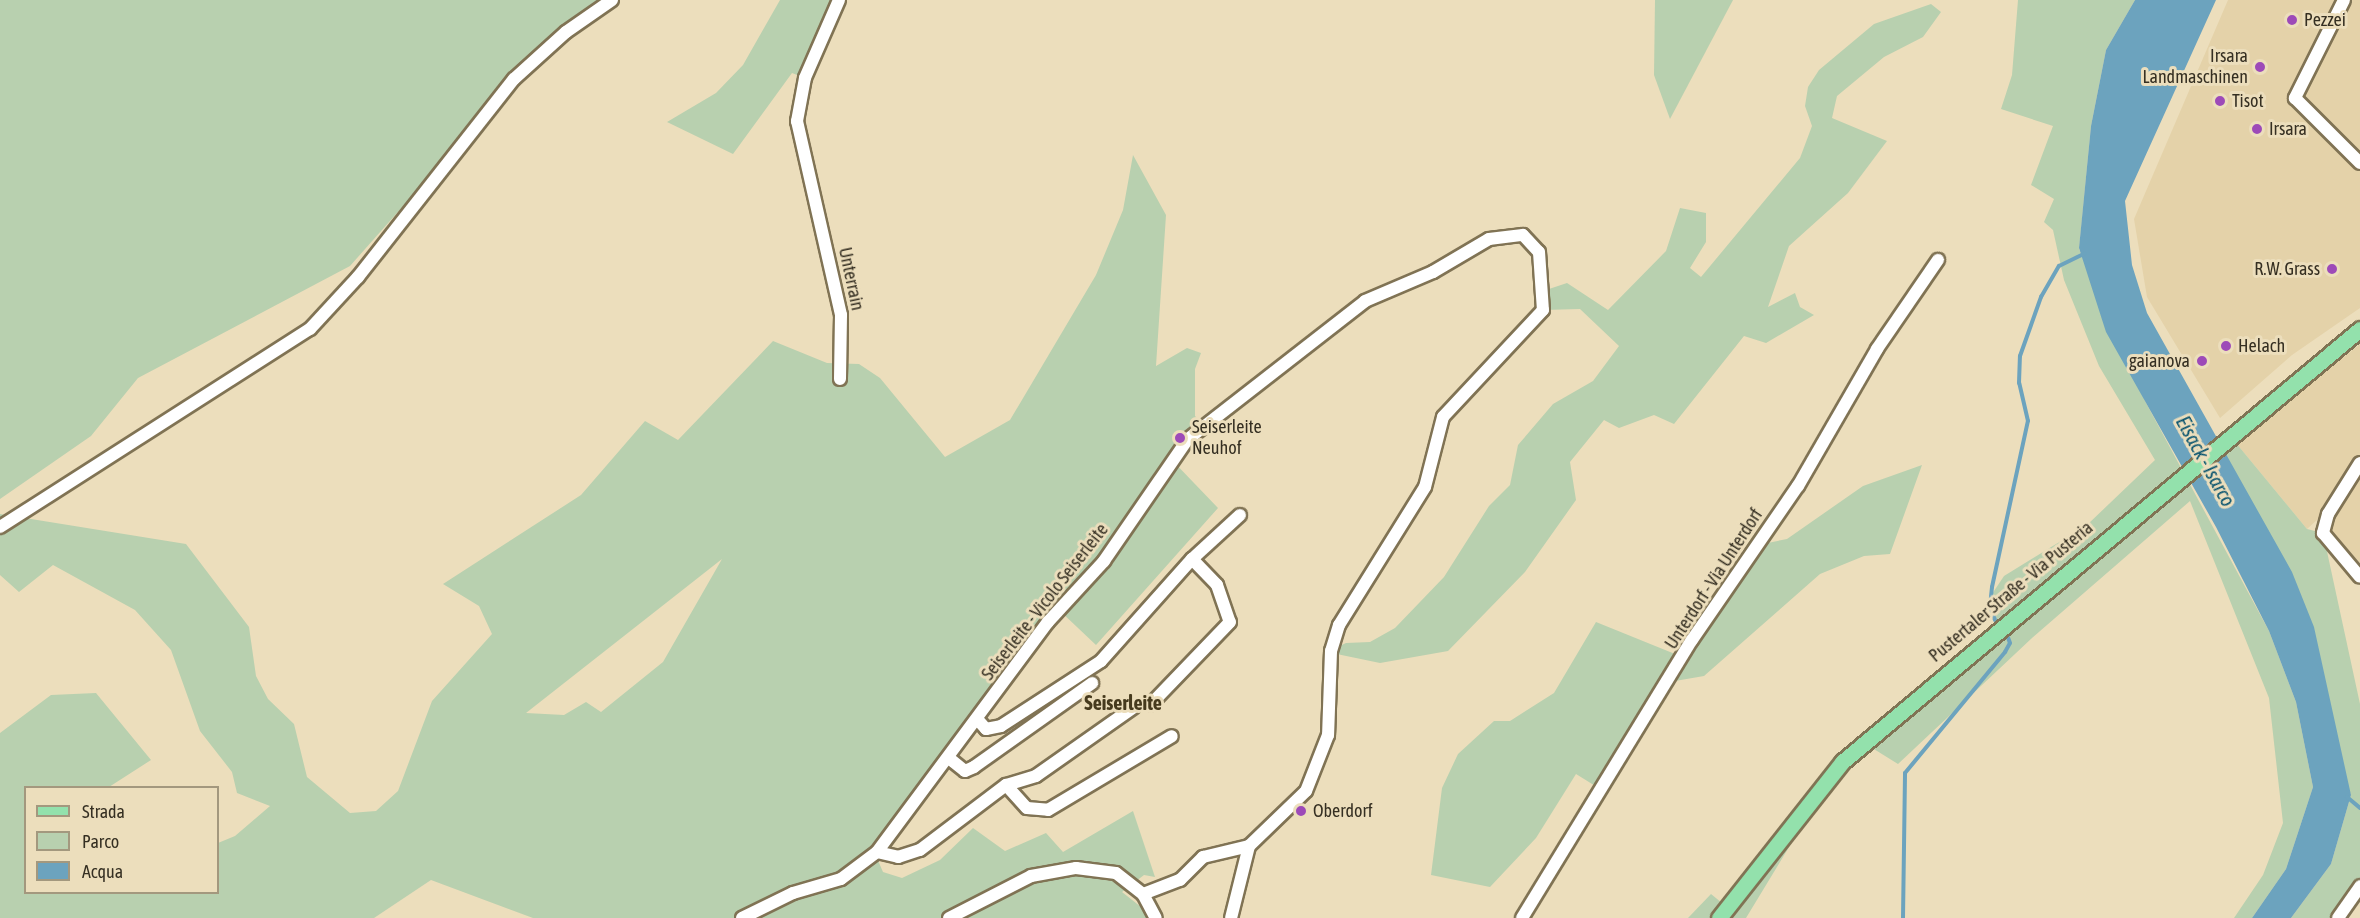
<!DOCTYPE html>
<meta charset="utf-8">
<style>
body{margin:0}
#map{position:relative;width:2360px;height:918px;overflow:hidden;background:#ecdebc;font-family:"Asap Condensed",sans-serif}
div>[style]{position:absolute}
.built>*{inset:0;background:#e4d2a9}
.green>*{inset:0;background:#b8d0af}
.water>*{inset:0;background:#6ca3be}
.stream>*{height:4px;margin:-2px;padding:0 2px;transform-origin:2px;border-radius:2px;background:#6ca3be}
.roads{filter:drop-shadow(2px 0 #807354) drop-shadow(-2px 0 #807354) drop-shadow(0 2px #807354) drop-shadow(0 -2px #807354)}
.minor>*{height:12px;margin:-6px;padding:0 6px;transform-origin:6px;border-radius:6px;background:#fff}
.major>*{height:15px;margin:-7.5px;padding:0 7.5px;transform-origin:7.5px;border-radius:7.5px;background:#93e1ac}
.dots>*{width:16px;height:16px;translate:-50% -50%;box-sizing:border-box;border:3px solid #ecdebc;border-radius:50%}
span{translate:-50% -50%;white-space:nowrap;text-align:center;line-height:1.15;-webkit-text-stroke:6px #ecdebc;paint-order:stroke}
.poi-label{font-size:18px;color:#352f22}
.left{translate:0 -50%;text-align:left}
.right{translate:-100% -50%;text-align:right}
.street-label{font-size:18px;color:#352f22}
.water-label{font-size:20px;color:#05516d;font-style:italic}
.neighbourhood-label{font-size:20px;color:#463a1d;font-weight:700}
.legend{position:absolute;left:24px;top:786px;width:195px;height:108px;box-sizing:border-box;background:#ecdebc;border:2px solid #a3987e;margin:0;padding:8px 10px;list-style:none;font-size:18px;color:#352f22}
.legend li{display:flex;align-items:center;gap:12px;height:30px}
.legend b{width:30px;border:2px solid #a3987e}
</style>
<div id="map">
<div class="built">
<i style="clip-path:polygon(2228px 0,2360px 0,2360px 308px,2292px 355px,2220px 418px,2147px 297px,2134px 219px)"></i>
<i style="clip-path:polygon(2360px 344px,2360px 563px,2318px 519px,2307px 529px,2236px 443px)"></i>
</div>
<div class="green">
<i style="clip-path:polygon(0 0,612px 0,530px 63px,350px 266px,138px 378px,91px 436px,0 499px)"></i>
<i style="clip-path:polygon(780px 0,839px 0,805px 78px,792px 73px,733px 154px,667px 122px,716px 93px,743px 65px)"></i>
<i style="clip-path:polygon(1655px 0,1733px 0,1670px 119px,1654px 75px)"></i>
<i style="clip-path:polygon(2018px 0,2135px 0,2106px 50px,2091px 126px,2079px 249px,2145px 401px,2269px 631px,2296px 702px,2313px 787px,2286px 869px,2252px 918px,2234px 918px,2263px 875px,2283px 823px,2269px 698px,2190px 501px,2032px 638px,1898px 764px,1869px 746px,1999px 627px,1986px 603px,2004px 576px,2087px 525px,2155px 460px,2099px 366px,2064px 280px,2053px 230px,2044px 222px,2054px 199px,2031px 185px,2053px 126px,2001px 109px,2012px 75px)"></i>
<i style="clip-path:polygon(1931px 4px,1941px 12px,1923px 37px,1884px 57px,1837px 96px,1832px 118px,1887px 141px,1848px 193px,1789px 246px,1768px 307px,1795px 293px,1800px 307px,1814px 315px,1766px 343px,1744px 336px,1674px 424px,1654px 415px,1619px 428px,1604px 420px,1570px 462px,1576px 500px,1525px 572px,1448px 651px,1380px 663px,1327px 652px,1346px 643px,1370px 642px,1395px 628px,1444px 577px,1489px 506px,1510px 485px,1518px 445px,1553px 404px,1593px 381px,1619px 346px,1580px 309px,1543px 310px,1546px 290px,1567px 283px,1608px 310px,1666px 251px,1680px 208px,1706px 213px,1706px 242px,1690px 268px,1701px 277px,1800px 158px,1812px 126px,1805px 106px,1808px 87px,1819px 70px,1874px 24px)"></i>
<i style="clip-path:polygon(evenodd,1133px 155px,1166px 215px,1156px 366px,1187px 348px,1201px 353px,1195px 369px,1195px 416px,1204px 425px,1170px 458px,1218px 508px,1096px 645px,1059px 610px,873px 849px,883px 872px,902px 878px,940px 860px,973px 828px,1005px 851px,1046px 833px,1063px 852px,1133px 811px,1155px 877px,1144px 875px,1122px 892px,1155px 918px,533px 918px,431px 880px,374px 918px,0 918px,0 733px,51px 695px,96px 693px,151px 760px,109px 787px,26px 788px,26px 892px,218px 892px,218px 843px,235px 836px,270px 806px,237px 793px,232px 772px,200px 731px,171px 650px,135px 610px,53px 565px,19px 592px,0 575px,0 514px,186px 544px,249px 627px,256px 676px,268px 699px,294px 724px,307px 777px,350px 813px,376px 811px,398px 791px,432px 701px,492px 634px,479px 606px,443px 584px,581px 495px,645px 421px,678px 440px,773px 341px,827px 363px,859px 364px,880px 378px,945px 457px,1010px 420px,1096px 275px,1123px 210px,1133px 155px,722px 559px,663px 662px,601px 712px,586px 702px,564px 715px,526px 713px,722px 559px)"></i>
<i style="clip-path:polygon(2236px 443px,2307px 529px,2323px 533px,2360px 704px,2360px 886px,2338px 918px,2291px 918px,2331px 864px,2351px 795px,2224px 453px)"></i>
<i style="clip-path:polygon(1922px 465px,1890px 554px,1864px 556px,1820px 574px,1704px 676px,1675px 681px,1605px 792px,1576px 774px,1536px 838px,1490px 887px,1431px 875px,1442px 788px,1458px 754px,1494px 721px,1510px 721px,1554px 693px,1596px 622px,1675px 654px,1748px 547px,1787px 539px,1863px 486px)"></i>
<i style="clip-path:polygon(1793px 831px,1797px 834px,1746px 918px,1688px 918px,1711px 894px,1733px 912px)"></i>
</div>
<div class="water">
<i style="clip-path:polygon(2135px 0,2216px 0,2125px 201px,2132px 265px,2147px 313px,2292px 572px,2314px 627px,2351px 795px,2331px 864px,2291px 918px,2252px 918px,2286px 869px,2313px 787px,2296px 702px,2269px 631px,2216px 527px,2106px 332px,2079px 248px,2091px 126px,2106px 50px)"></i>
</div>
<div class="stream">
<i style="left:1995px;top:620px;width:15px;rotate:-110deg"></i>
<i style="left:1990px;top:606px;width:19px;rotate:-84deg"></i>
<i style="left:1992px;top:587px;width:170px;rotate:-77.8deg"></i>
<i style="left:2028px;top:421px;width:39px;rotate:-103deg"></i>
<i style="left:2019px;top:383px;width:27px;rotate:-88deg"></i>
<i style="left:2020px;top:356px;width:63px;rotate:-70.4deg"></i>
<i style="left:2041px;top:297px;width:36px;rotate:-60deg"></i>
<i style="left:2059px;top:266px;width:28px;rotate:-26deg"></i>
<i style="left:2347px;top:797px;width:17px;rotate:40deg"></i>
<i style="left:1903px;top:918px;width:145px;rotate:-89.2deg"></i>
<i style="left:1905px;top:773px;width:157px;rotate:-50.4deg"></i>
<i style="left:2005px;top:652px;width:10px;rotate:-61deg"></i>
<i style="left:2010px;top:643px;width:12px;rotate:-110deg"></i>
</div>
<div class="roads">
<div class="minor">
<i style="left:839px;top:0;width:85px;rotate:113.6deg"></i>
<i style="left:805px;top:78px;width:44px;rotate:100.5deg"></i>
<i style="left:797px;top:121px;width:199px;rotate:77.2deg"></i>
<i style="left:841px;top:315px;width:64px;rotate:90.9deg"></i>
<i style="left:2344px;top:0;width:110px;rotate:116.6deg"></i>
<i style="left:2295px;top:98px;width:92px;rotate:45deg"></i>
<i style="left:2360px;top:463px;width:60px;rotate:122.1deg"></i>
<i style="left:2328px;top:514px;width:20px;rotate:105deg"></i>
<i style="left:2323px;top:533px;width:57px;rotate:49.9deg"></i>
<i style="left:0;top:527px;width:368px;rotate:-32.6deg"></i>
<i style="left:310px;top:329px;width:71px;rotate:-47.3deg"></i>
<i style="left:358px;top:277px;width:252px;rotate:-51.8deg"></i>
<i style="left:514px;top:79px;width:70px;rotate:-42.1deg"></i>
<i style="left:566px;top:32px;width:56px;rotate:-34.8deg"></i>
<i style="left:1192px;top:559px;width:65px;rotate:-42.5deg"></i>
<i style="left:1134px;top:707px;width:120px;rotate:144.9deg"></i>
<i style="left:1036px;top:776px;width:31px;rotate:163deg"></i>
<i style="left:1006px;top:785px;width:31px;rotate:48deg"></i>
<i style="left:1027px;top:808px;width:21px;rotate:5deg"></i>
<i style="left:1048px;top:810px;width:144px;rotate:-30.8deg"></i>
<i style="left:978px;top:720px;width:12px;rotate:48deg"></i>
<i style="left:986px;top:729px;width:15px;rotate:-11deg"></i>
<i style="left:1001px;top:726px;width:119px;rotate:-33deg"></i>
<i style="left:1101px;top:661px;width:137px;rotate:-48.3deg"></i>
<i style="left:1192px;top:559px;width:36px;rotate:46deg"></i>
<i style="left:1217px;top:585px;width:39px;rotate:71deg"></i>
<i style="left:1230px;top:622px;width:114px;rotate:133.9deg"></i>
<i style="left:950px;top:759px;width:19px;rotate:39deg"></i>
<i style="left:965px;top:771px;width:10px;rotate:-24deg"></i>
<i style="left:974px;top:767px;width:145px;rotate:-35.4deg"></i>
<i style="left:877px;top:852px;width:22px;rotate:13deg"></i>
<i style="left:898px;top:857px;width:23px;rotate:-18deg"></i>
<i style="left:920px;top:850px;width:108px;rotate:-37.1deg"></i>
<i style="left:1143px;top:894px;width:40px;rotate:-21deg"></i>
<i style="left:1180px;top:880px;width:33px;rotate:-45deg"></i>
<i style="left:1203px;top:857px;width:47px;rotate:-13.4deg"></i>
<i style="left:742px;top:918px;width:57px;rotate:-26.1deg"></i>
<i style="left:793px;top:893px;width:50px;rotate:-16.3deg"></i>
<i style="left:841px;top:879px;width:45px;rotate:-36.9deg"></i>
<i style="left:877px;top:852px;width:287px;rotate:-53.4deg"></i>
<i style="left:1048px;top:622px;width:83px;rotate:-47.4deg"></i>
<i style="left:1104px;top:561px;width:148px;rotate:-55.5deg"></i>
<i style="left:1188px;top:439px;width:224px;rotate:-37.9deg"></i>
<i style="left:1365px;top:301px;width:74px;rotate:-23.1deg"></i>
<i style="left:1433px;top:272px;width:65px;rotate:-30.5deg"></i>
<i style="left:1489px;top:239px;width:34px;rotate:-7deg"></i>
<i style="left:1523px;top:235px;width:23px;rotate:47deg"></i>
<i style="left:1539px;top:252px;width:58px;rotate:86.1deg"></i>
<i style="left:1543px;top:310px;width:146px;rotate:133.1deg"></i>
<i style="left:1443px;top:417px;width:72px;rotate:104.4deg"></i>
<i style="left:1425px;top:487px;width:163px;rotate:121.9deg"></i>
<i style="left:1339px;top:625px;width:27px;rotate:107deg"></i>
<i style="left:1331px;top:651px;width:84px;rotate:92deg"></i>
<i style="left:1328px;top:735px;width:60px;rotate:111.4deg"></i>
<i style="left:1306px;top:791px;width:79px;rotate:136deg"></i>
<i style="left:1249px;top:846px;width:74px;rotate:104deg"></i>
<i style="left:949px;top:918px;width:92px;rotate:-27.1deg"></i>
<i style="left:1031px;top:876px;width:46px;rotate:-10.1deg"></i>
<i style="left:1076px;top:868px;width:40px;rotate:7.1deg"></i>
<i style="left:1116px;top:873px;width:34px;rotate:38deg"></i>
<i style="left:1143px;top:894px;width:27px;rotate:62deg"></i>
<i style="left:1522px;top:918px;width:326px;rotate:-58.6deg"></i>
<i style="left:1692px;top:640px;width:187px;rotate:-55.5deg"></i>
<i style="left:1798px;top:486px;width:158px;rotate:-60deg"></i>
<i style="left:1877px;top:349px;width:108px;rotate:-55.6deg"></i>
<i style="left:2338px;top:918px;width:39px;rotate:-55deg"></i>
</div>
<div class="major">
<i style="left:1719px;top:918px;width:199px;rotate:-51.7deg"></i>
<i style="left:1842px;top:762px;width:675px;rotate:-39.89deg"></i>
</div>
</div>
<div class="dots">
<i style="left:2292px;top:20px;background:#9d4ab8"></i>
<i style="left:2260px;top:67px;background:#9d4ab8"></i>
<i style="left:2220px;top:101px;background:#9d4ab8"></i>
<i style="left:2257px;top:129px;background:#9d4ab8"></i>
<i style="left:2332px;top:269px;background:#9d4ab8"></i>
<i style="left:2226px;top:346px;background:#9d4ab8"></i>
<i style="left:2202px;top:361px;background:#9d4ab8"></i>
<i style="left:1180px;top:438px;background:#9d4ab8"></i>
<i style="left:1301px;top:811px;background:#9d4ab8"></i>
</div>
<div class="poi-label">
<span class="left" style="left:2304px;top:20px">Pezzei</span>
<span class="right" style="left:2248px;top:67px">Irsara<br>Landmaschinen</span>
<span class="left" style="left:2232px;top:101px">Tisot</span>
<span class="left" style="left:2269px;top:129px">Irsara</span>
<span class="right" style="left:2320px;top:269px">R.W. Grass</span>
<span class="left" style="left:2238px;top:346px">Helach</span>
<span class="right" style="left:2190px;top:361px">gaianova</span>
<span class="left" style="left:1192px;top:438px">Seiserleite<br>Neuhof</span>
<span class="left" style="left:1313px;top:811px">Oberdorf</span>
</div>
<div class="street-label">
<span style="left:851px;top:279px;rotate:78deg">Unterrain</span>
<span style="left:1714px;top:579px;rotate:-57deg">Unterdorf - Via Unterdorf</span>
<span style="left:2011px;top:592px;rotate:-40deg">Pustertaler Straße - Via Pusteria</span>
<span style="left:1045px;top:602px;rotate:-52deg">Seiserleite - Vicolo Seiserleite</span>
</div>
<div class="water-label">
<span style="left:2206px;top:461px;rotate:61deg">Eisack - Isarco</span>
</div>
<div class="neighbourhood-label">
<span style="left:1123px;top:702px">Seiserleite</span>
</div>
<ul class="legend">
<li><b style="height:8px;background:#93e1ac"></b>Strada</li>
<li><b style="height:16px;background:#b8d0af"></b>Parco</li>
<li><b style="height:16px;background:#6ca3be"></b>Acqua</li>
</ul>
</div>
